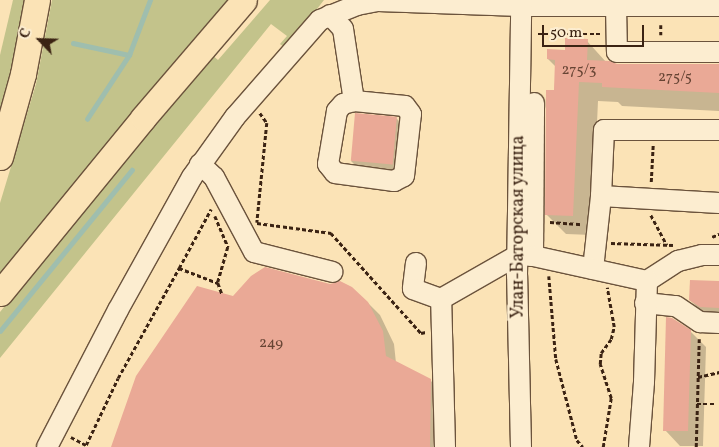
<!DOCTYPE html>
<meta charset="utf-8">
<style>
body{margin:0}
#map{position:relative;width:719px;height:447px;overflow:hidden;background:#fbe3b6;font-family:Vollkorn,serif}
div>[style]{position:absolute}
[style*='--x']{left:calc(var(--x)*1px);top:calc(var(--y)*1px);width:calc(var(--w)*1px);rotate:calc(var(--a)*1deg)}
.green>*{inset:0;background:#c3c38b}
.shadow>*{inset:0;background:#0003}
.stream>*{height:4.5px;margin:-2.25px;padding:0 2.25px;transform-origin:2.25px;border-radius:2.25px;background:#9fbeae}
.building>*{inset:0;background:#eaa996;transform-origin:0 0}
.path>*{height:2.5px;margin-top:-1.25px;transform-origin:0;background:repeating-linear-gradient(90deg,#3b2313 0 4px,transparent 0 6.5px)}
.roads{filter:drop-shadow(1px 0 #6b533c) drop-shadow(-1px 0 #6b533c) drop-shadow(0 1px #6b533c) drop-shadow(0 -1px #6b533c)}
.minor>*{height:20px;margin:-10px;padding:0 10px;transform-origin:10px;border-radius:10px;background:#fcedd0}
.major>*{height:25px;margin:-12.5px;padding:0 12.5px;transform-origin:12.5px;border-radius:12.5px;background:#fbe3b6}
span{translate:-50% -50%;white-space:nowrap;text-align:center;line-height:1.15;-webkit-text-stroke:5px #fcedd0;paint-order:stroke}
.number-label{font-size:15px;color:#674434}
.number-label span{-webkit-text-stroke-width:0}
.street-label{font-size:18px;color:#3b2313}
.north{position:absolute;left:15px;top:15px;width:50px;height:50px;-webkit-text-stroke:4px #fcedd0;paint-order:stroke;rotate:294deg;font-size:14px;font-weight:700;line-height:20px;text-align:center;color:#3b2313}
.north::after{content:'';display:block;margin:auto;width:18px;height:22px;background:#3b2313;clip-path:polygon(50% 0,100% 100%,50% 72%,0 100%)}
.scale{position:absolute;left:542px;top:25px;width:102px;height:22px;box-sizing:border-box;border:2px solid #3b2313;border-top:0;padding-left:6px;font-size:15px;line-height:18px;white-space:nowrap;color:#3b2313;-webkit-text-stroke:4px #fcedd0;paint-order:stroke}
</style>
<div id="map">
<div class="green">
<i style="clip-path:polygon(13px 0,24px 0,11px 69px,0 109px,0 55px)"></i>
<i style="clip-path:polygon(52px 0,235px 0,0 284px,0 203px,36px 84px)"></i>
<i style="clip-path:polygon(270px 0,324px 0,291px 42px,284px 47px,280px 44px,287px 36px,271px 24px,0 358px,0 312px,211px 54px,218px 60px)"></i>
</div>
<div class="shadow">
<i style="clip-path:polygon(587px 41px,606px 62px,617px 65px,719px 65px,719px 111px,622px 106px,618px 102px,598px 101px,592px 235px,566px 234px,546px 214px,556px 67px,548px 59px)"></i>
<i style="clip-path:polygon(396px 118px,405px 127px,401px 174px,360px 170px,351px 161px)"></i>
<i style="clip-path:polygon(719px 282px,719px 323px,706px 316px,690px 300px)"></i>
<i style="clip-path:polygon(233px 297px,368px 303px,380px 315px,394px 344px,396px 363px,430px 380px,442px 392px,441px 447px,112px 447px)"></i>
<i style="clip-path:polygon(690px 331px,706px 347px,703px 446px,680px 446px,665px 430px)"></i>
</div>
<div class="stream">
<i style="--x:73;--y:43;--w:57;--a:12.1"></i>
<i style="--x:87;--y:119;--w:77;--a:-56.7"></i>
<i style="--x:129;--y:55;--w:59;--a:-69.1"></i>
<i style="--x:0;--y:331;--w:208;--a:-50.7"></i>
</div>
<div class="building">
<i style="clip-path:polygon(565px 38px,588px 39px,587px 60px,610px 61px,617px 64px,719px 64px,719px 93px,602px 87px,602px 83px,579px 82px,573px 216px,545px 215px,546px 90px,554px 90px,555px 60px,547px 59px,547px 49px,565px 50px)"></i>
<i style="left:355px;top:113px;width:42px;height:48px;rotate:5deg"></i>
<i style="clip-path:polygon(265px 267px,330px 284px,340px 281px,352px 287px,368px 302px,383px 331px,386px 356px,431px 379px,430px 447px,111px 447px,136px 376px,197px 286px,233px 296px,251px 276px)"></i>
<i style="clip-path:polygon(690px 280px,719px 281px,719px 308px,700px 307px,689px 300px)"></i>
<i style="clip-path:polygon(666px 317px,672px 318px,691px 330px,688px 431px,663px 431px)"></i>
</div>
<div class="path">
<i style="--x:661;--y:25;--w:10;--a:90"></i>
<i style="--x:538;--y:34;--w:62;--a:0"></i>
<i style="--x:260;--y:113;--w:12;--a:55"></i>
<i style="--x:267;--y:123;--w:100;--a:95.7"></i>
<i style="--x:257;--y:223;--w:75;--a:7.7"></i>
<i style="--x:331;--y:233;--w:135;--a:48"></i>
<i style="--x:421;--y:333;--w:5;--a:-11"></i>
<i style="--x:651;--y:182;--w:37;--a:-87"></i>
<i style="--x:651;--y:215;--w:34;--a:62"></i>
<i style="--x:215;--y:216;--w:34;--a:67"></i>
<i style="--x:228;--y:247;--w:37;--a:106"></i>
<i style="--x:550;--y:222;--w:32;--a:4"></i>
<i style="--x:712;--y:237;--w:8;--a:-23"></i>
<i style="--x:611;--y:243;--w:62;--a:1.8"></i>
<i style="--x:179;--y:268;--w:67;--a:-61.5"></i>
<i style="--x:549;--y:276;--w:83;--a:85.2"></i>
<i style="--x:556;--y:359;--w:84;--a:75.5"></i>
<i style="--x:577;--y:440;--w:9;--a:49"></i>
<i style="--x:698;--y:377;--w:22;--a:-13"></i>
<i style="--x:697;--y:404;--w:18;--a:0"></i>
<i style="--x:71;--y:437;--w:17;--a:28"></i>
<i style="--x:86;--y:445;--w:74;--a:-64.5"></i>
<i style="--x:118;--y:378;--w:126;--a:-61"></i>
<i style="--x:179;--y:268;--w:42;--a:21"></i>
<i style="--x:218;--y:283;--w:12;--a:70"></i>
<i style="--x:603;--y:447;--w:50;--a:-80.7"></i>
<i style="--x:611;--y:398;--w:36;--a:-108"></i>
<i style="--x:600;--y:364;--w:11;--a:-85"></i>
<i style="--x:601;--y:353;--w:17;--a:-54"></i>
<i style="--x:611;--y:339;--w:12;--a:-76"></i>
<i style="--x:614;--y:327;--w:40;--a:-100"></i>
<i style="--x:696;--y:447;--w:108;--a:-88.4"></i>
</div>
<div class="roads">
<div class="minor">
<i style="--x:616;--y:6;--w:46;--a:88.8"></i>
<i style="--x:617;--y:52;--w:102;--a:0"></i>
<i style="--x:330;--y:15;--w:19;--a:47"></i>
<i style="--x:343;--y:29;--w:73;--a:81.3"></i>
<i style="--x:354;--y:101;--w:11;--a:165"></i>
<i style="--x:343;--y:104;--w:9;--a:131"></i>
<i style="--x:337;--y:111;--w:54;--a:99.6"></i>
<i style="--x:328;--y:164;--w:11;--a:52"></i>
<i style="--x:335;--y:173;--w:60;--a:7.7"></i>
<i style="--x:394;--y:181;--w:11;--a:-27"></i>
<i style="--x:404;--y:176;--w:62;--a:-83.6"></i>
<i style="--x:411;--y:114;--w:10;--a:-127"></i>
<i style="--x:405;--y:106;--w:51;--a:-174.4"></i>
<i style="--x:200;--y:164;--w:19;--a:43"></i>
<i style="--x:214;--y:177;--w:85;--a:61.9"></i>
<i style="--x:254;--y:252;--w:81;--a:14.2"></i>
<i style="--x:601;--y:196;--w:118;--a:3.4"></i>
<i style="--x:533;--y:256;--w:153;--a:-89.6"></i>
<i style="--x:416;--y:263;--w:26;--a:97"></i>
<i style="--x:413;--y:289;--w:30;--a:20"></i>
<i style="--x:593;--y:269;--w:73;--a:-83.7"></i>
<i style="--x:601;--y:196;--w:66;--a:-87.4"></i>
<i style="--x:604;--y:130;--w:115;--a:0"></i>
<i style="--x:647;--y:281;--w:37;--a:-33"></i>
<i style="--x:678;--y:261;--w:25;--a:-14"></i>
<i style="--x:702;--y:255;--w:17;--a:0"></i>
<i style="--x:645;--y:303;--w:31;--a:6"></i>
<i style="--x:676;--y:306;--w:29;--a:34"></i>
<i style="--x:700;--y:322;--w:19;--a:3"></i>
<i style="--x:47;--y:447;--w:154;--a:-62.6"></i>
<i style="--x:118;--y:310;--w:152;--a:-60.9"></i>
<i style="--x:192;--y:177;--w:74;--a:-54.4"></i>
<i style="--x:235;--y:117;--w:129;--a:-48.8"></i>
<i style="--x:320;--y:20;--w:40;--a:-22"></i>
<i style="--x:357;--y:5;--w:21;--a:-11"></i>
<i style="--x:378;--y:1;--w:143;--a:2"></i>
<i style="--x:521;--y:6;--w:198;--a:0"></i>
<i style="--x:445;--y:447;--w:148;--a:-91.5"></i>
<i style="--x:441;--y:299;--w:89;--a:-29.7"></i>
<i style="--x:518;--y:255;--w:15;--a:4"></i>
<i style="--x:533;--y:256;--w:117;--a:12.4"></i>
<i style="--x:521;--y:447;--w:172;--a:-91.3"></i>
<i style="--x:517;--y:275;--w:269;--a:-89.1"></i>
<i style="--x:639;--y:447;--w:65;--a:-85.6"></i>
<i style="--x:644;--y:382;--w:101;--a:-88.3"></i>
</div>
<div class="major">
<i style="--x:0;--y:157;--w:86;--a:-74.5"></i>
<i style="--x:23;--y:74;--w:75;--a:-79.3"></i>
<i style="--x:0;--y:293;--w:226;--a:-50.7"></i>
<i style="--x:143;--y:118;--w:155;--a:-49.4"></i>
</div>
</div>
<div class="number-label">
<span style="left:579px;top:71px">275/3</span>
<span style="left:675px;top:78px">275/5</span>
<span style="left:271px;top:344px">249</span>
</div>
<div class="street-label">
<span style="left:519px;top:227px;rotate:-90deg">Улан-Баторская улица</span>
</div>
<div class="north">С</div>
<div class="scale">50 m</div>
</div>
